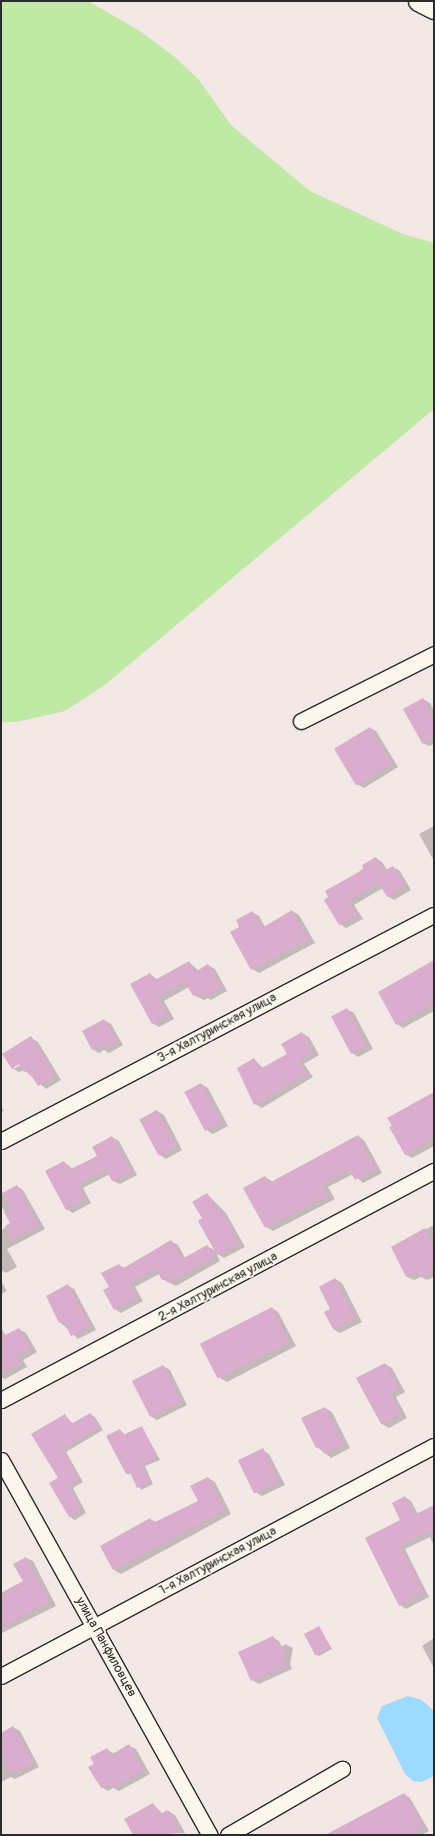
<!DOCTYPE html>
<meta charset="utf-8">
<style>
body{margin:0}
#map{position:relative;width:435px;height:1836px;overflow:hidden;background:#f4e8e6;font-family:Pangolin,sans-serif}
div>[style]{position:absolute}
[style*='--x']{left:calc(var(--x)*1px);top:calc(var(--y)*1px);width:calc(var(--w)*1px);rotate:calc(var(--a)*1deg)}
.green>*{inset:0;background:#c0e9a5}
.water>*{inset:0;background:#9ed9fe}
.shadow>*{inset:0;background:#0003}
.building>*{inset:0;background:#daacce;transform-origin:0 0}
.roads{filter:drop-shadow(1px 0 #2b2b2b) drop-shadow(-1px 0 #2b2b2b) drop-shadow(0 1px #2b2b2b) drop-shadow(0 -1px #2b2b2b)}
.minor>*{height:15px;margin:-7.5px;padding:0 7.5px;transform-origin:7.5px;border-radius:7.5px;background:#fbf7ec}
.tertiary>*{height:19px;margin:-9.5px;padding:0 9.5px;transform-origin:9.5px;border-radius:9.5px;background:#fbf7ec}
span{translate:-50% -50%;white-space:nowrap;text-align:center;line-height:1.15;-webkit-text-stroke:3.5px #fbf7ec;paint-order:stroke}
.street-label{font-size:13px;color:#2b2b2b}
.frame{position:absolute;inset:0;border:2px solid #2b2b2b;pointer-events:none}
</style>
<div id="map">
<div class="green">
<i style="clip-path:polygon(1px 1px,88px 1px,140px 31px,176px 58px,199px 80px,231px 125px,310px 191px,403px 234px,434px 243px,434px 409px,106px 684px,65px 711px,16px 722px,1px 722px)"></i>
</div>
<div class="water">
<i style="clip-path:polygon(408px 1696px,422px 1700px,434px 1711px,434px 1776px,421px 1782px,413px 1781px,405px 1774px,377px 1718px,382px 1706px)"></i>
</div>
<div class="shadow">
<i style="clip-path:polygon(423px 699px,430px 703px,434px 711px,434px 744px,429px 746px,422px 743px)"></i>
<i style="clip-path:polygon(370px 728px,376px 731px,398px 767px,364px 788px,357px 784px)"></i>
<i style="clip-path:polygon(434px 826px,434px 861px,419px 834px)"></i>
<i style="clip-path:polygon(376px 858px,382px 862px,387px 870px,393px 867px,400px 871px,411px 890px,394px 900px,387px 896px,383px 888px,354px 905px,363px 919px,346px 928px,340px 924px,325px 900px)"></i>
<i style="clip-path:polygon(292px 911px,299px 915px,315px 943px,259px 973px,252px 969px,240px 928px,252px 912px,259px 916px,265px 927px)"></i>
<i style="clip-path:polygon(189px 962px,199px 971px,208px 965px,215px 969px,227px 991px,211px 1000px,208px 998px,204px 1000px,193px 995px,189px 987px,164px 1001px,174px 1019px,159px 1027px,152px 1023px,150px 974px,158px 980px)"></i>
<i style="clip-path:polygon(434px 962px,434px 1011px,403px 1028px,397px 1024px)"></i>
<i style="clip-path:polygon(347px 1009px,354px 1013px,373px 1049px,358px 1057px,352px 1053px)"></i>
<i style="clip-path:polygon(104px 1020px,111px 1024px,123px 1045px,109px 1053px,104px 1050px,99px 1053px,92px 1049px)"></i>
<i style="clip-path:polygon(302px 1033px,309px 1037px,319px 1055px,304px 1064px,313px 1077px,262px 1108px,255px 1104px,254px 1059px,264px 1069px,288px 1055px)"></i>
<i style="clip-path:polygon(evenodd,31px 1038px,38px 1042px,61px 1080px,46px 1089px,24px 1070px,19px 1072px,12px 1068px,31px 1038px,23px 1061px,24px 1063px,14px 1069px,14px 1066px,23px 1061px)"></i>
<i style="clip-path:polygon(201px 1084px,208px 1088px,228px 1126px,213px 1134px,206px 1130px)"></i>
<i style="clip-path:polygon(434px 1093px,434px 1146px,412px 1158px,405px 1154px)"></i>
<i style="clip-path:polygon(1px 1106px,4px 1111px,1px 1112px)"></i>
<i style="clip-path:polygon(157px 1111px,164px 1115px,182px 1150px,166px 1159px,160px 1155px)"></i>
<i style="clip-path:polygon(358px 1136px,364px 1140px,382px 1173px,363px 1183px,353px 1174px,328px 1187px,335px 1199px,273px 1231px,266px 1227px,265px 1177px,273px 1182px)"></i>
<i style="clip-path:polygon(112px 1137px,119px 1141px,137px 1175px,120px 1184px,113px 1181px,110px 1174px,83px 1188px,91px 1203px,73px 1213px,66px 1209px,64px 1162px,73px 1169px,98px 1156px)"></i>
<i style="clip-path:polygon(17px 1186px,23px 1190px,45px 1229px,7px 1249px,17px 1267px,6px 1273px,1px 1270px,1px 1231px,11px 1223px,1px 1205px,1px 1195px)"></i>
<i style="clip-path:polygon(207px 1194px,226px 1213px,245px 1247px,224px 1258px,216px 1253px,220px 1261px,176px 1286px,162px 1279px,159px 1274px,135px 1287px,143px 1301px,121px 1313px,115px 1309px,110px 1288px,119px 1265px,125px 1268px,171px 1241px,178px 1245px,185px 1258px,207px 1246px,216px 1251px,203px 1219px)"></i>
<i style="clip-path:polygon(434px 1225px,434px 1277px,427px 1280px,421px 1277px,414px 1280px,407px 1277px,392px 1247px)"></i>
<i style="clip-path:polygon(335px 1279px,342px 1283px,362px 1322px,340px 1333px,333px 1329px,331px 1310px)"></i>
<i style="clip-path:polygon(1px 1281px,7px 1291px,1px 1294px)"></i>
<i style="clip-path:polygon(67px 1285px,74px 1289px,96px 1330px,78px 1339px,60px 1322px)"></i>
<i style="clip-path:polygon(272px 1308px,278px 1312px,296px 1346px,227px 1382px,220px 1378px)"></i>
<i style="clip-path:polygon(19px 1329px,26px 1333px,37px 1352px,23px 1360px,27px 1367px,5px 1379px,1px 1377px,1px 1339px)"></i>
<i style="clip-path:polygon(385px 1364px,392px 1368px,405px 1392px,396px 1397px,407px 1418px,389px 1428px,382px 1424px,357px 1378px)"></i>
<i style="clip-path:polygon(163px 1366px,170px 1370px,187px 1405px,157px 1420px,150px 1416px)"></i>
<i style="clip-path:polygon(325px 1408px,332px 1412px,350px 1448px,331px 1458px,317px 1447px)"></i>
<i style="clip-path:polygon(90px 1414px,95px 1417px,103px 1430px,66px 1452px,83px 1482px,73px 1488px,86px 1513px,75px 1520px,70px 1517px,59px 1478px,65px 1415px,73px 1424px)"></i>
<i style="clip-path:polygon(142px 1427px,160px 1460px,145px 1466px,153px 1484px,141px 1490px,132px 1474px,127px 1474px,120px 1430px,125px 1435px)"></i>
<i style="clip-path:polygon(262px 1450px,269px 1454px,285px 1485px,262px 1496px,255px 1492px)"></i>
<i style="clip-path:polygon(208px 1478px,215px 1482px,231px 1514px,121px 1574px,114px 1570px,101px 1546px,150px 1519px,156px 1522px,199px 1501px)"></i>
<i style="clip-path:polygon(405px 1497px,411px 1501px,418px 1514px,434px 1506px,434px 1546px,430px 1537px,405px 1549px,429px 1597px,406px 1609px,400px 1605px,366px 1538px,402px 1520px)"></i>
<i style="clip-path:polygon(26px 1558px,33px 1561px,56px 1606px,2px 1633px,1px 1594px,24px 1582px,15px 1564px)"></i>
<i style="clip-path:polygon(319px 1627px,332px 1649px,319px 1656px,316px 1654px)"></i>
<i style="clip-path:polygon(273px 1637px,279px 1641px,282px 1647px,287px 1645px,293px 1648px,290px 1664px,292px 1669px,259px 1684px,252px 1680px)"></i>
<i style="clip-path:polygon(434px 1638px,434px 1668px,422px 1646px)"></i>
<i style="clip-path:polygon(13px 1727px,20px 1731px,39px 1767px,15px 1779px,11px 1777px,1px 1782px,1px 1734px)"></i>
<i style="clip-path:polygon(129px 1746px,136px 1749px,150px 1774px,119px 1791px,113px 1788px,108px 1791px,101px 1787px,96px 1764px,107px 1749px,114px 1754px)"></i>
<i style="clip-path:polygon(404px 1794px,410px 1798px,429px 1831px,421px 1835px,348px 1835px)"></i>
<i style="clip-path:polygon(153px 1804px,163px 1814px,168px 1811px,175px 1815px,185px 1833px,134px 1835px)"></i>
</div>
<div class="building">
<i style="clip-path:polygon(423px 698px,434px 718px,434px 737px,422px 743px,403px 709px)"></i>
<i style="left:370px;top:727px;width:43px;height:42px;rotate:59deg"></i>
<i style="clip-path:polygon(376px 857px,384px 871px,393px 866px,405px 886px,387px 897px,379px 883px,348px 901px,357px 915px,339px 925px,324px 900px,328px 897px,325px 891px,364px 869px,362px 865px)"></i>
<i style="clip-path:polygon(292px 910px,309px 939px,251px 970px,230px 932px,239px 927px,236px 920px,252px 911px,262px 928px)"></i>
<i style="clip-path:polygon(434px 960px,434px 1004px,396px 1025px,378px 992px)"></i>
<i style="clip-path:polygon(189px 961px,195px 972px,208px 964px,221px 987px,204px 997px,202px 994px,197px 997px,195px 994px,193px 996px,185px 982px,158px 997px,168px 1015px,152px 1024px,130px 984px,150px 973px,155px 980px)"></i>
<i style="left:347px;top:1008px;width:42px;height:18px;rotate:62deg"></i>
<i style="clip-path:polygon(104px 1019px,117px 1041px,102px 1050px,99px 1046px,92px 1050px,82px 1031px)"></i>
<i style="clip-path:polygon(302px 1032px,313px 1051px,298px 1060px,307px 1074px,254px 1105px,237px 1068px,254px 1058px,260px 1069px,287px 1054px,281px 1044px)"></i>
<i style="clip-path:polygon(31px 1036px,55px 1076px,38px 1086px,28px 1070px,24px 1072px,19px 1064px,12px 1069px,2px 1054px)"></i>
<i style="left:201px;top:1083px;width:44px;height:19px;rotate:62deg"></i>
<i style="clip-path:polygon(434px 1092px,434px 1138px,405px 1155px,389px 1127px,392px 1126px,387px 1118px)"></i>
<i style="left:157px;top:1110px;width:41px;height:20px;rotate:62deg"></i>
<i style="clip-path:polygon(358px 1135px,376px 1169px,355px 1180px,349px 1169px,322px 1184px,329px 1195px,265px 1228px,243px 1188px,265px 1176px,269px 1183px)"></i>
<i style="clip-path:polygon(112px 1136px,131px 1172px,112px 1181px,106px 1169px,77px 1184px,85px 1199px,66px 1210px,45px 1171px,64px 1161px,69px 1170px,97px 1156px,92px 1147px)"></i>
<i style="clip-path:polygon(17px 1185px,39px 1225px,12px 1240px,5px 1226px,10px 1223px,4px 1212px,11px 1209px,2px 1193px)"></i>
<i style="clip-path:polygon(207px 1193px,217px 1210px,220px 1209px,239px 1243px,217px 1255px,198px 1221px,202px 1218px,192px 1202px)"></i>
<i style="clip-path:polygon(425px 1228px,434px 1245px,434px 1270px,420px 1277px,417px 1272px,406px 1277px,391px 1247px)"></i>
<i style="clip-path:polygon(171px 1240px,182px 1259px,207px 1245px,215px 1257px,168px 1283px,165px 1278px,162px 1280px,156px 1269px,130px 1283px,137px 1297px,114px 1310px,103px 1290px,109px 1287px,101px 1273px,119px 1264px,122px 1269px)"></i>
<i style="clip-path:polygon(335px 1278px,355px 1318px,333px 1329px,324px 1312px,330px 1309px,319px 1287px)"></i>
<i style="clip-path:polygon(68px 1284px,90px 1326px,71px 1336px,63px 1321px,59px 1323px,46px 1296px)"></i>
<i style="left:272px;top:1307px;width:39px;height:81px;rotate:63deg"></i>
<i style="clip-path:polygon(1px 1327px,5px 1335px,19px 1328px,31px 1348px,16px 1356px,20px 1363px,1px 1374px)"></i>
<i style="clip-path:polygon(385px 1363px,399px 1388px,390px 1393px,401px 1414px,381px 1424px,356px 1378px)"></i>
<i style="left:163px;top:1365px;width:40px;height:35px;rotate:63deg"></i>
<i style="clip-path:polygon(325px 1407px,344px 1444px,324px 1454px,320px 1446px,316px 1448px,301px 1418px)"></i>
<i style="clip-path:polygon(90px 1413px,99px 1427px,62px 1449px,79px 1479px,68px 1485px,82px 1510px,69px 1517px,49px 1483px,58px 1478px,31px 1434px,65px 1414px,71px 1424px)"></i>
<i style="clip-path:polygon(142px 1426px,157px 1458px,142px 1465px,151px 1482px,137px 1488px,130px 1472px,126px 1474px,106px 1436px,120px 1429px,123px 1435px)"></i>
<i style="left:263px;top:1448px;width:37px;height:28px;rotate:64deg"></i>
<i style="clip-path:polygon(208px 1477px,225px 1510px,113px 1570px,100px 1546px,150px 1518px,153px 1523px,198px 1501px,190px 1486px)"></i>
<i style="clip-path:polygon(405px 1496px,414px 1515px,434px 1505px,434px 1529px,400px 1546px,424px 1593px,399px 1606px,365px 1538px,400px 1520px,392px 1503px)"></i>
<i style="clip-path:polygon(26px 1557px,50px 1602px,1px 1627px,1px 1593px,23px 1581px,13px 1564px)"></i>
<i style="left:319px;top:1626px;width:24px;height:17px;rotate:62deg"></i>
<i style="clip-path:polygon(273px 1636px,278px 1648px,287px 1644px,283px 1659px,286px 1666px,251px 1681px,238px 1652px)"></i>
<i style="clip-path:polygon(13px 1726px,33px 1763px,11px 1774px,1px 1756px,1px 1733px)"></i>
<i style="clip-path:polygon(129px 1744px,144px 1770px,112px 1788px,109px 1783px,101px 1788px,88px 1767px,94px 1764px,90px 1757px,107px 1748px,111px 1755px)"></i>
<i style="clip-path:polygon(404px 1793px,423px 1827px,408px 1835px,325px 1835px)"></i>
<i style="clip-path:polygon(153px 1803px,160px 1814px,168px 1810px,179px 1829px,168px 1835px,133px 1835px,124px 1819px)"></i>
</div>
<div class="roads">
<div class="minor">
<i style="--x:301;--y:721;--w:149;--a:-26.7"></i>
<i style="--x:1;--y:1141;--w:488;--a:-27.6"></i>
<i style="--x:1;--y:1400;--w:490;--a:-27.9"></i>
<i style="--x:1;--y:1460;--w:429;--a:60.9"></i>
<i style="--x:1;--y:1676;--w:490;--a:-28"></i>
<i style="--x:228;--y:1835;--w:132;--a:-30.1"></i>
</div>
<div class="tertiary">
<i style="--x:418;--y:1;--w:18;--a:27"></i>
</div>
</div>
<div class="street-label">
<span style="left:217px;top:1028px;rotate:-28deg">3-я Халтуринская улица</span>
<span style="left:218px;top:1287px;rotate:-28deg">2-я Халтуринская улица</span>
<span style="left:218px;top:1561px;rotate:-28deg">1-я Халтуринская улица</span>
<span style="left:106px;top:1647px;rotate:61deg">улица Панфиловцев</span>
</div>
<div class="frame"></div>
</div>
